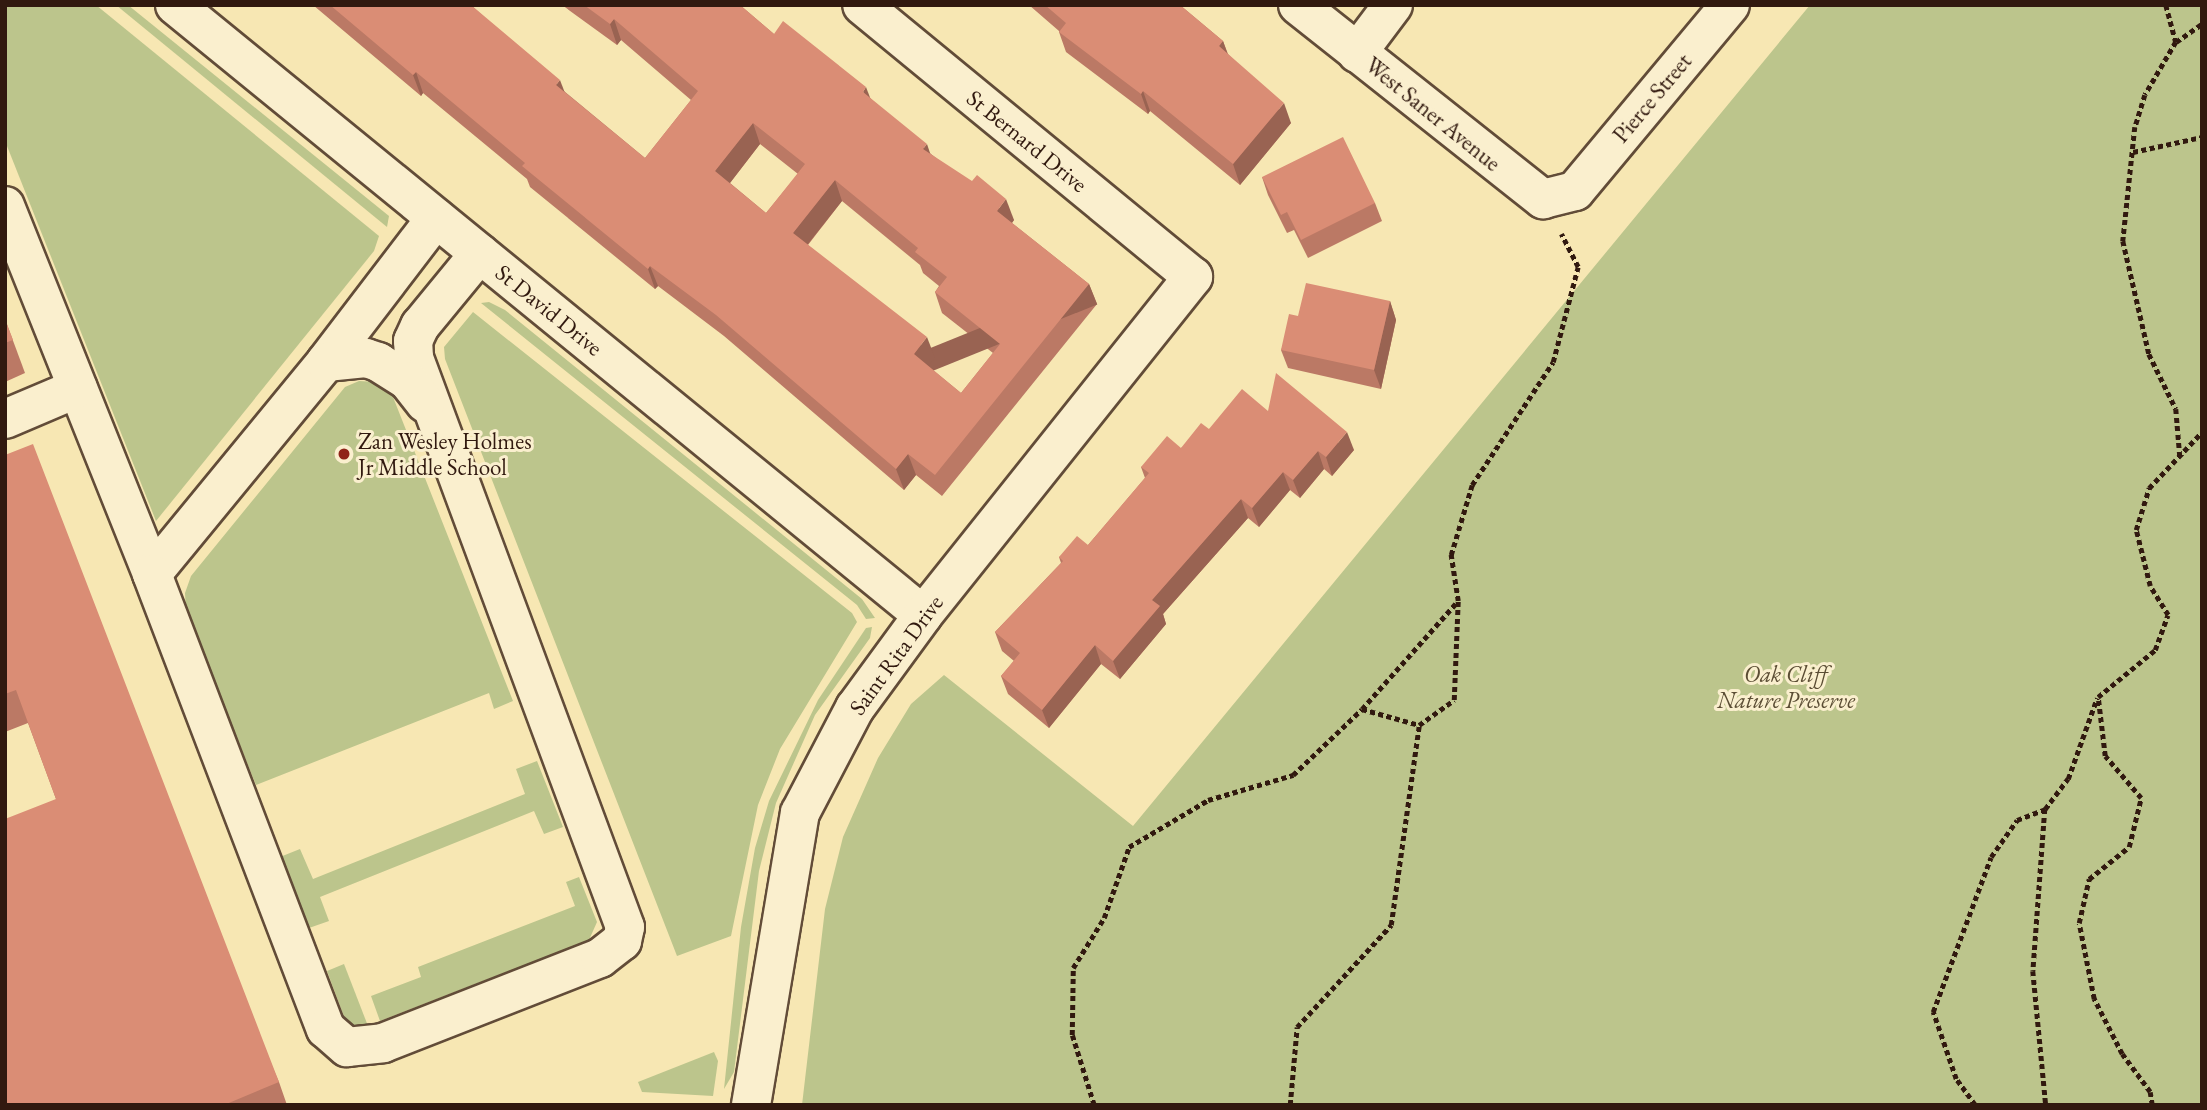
<!DOCTYPE html>
<style>
body{margin:0}
#map{position:relative;width:2207px;height:1110px;overflow:hidden;background:#f7e7b3;font-family:"EB Garamond",serif}
div>[style]{position:absolute}
[style*='--x']{left:calc(var(--x)*1px);top:calc(var(--y)*1px);width:calc(var(--w)*1px);rotate:calc(var(--a)*1deg)}
.green>*{inset:0;background:#bcc58c}
.path>*{height:4.5px;margin-top:-2.25px;transform-origin:0;background:repeating-linear-gradient(90deg,#31190f 0 5px,transparent 0 8.5px)}
.roads{filter:drop-shadow(2px 0 #624c38) drop-shadow(-2px 0 #624c38) drop-shadow(0 2px #624c38) drop-shadow(0 -2px #624c38)}
.minor>*{height:38px;margin:-19px;padding:0 19px;transform-origin:19px;border-radius:19px;background:#faefce}
.wall>*{inset:0;background:#bb7965}
.shaded-wall>*{inset:0;background:#996352;transform-origin:0 0}
.building>*{inset:0;background:#da8d75}
.dots>*{width:19px;height:19px;translate:-50% -50%;box-sizing:border-box;border:4px solid #faefce;border-radius:50%}
span{translate:-50% -50%;white-space:nowrap;text-align:center;line-height:1.15;-webkit-text-stroke:6px #faefce;paint-order:stroke}
.street-label{font-size:23px;color:#31190f}
.poi-label{font-size:23px;color:#31190f}
.left{translate:0 -50%;text-align:left}
.park-label{font-size:23px;color:#5b4d34;font-style:italic}
.frame{position:absolute;inset:0;border:7px solid #31190f;pointer-events:none}
</style>
<div id="map">
<div class="green">
<i style="clip-path:polygon(5px 5px,96px 5px,379px 236px,374px 251px,156px 521px,5px 141px)"></i>
<i style="clip-path:polygon(116px 5px,128px 5px,389px 216px,387px 227px)"></i>
<i style="clip-path:polygon(1810px 5px,2202px 5px,2202px 1105px,802px 1105px,825px 909px,843px 837px,878px 758px,911px 704px,944px 675px,1133px 826px)"></i>
<i style="clip-path:polygon(489px 302px,505px 310px,862px 599px,875px 618px,866px 619px,857px 605px,481px 303px)"></i>
<i style="clip-path:polygon(473px 312px,852px 613px,857px 622px,780px 749px,758px 805px,731px 936px,677px 956px,445px 359px,444px 347px)"></i>
<i style="clip-path:polygon(359px 381px,377px 382px,393px 397px,513px 701px,494px 709px,489px 693px,256px 785px,186px 612px,185px 593px,191px 576px,345px 387px)"></i>
<i style="clip-path:polygon(872px 627px,870px 638px,815px 715px,776px 803px,759px 871px,734px 1072px,724px 1089px,741px 927px,755px 848px,769px 801px,818px 700px,866px 628px)"></i>
<i style="clip-path:polygon(537px 761px,563px 827px,544px 834px,534px 811px,320px 897px,329px 921px,309px 928px,280px 857px,300px 849px,313px 879px,525px 794px,516px 769px)"></i>
<i style="clip-path:polygon(579px 877px,597px 922px,589px 940px,380px 1021px,371px 996px,421px 977px,418px 967px,575px 906px,566px 882px)"></i>
<i style="clip-path:polygon(344px 964px,368px 1026px,356px 1030px,346px 1022px,327px 971px)"></i>
<i style="clip-path:polygon(714px 1052px,718px 1061px,713px 1096px,642px 1092px,638px 1082px)"></i>
</div>
<div class="path">
<i style="--x:2166;--y:5;--w:38;--a:75"></i>
<i style="--x:2176;--y:42;--w:61;--a:120.3"></i>
<i style="--x:2145;--y:95;--w:34;--a:107"></i>
<i style="--x:2135;--y:127;--w:115;--a:96"></i>
<i style="--x:2123;--y:241;--w:116;--a:77"></i>
<i style="--x:2149;--y:354;--w:61;--a:63.9"></i>
<i style="--x:2176;--y:409;--w:48;--a:85.2"></i>
<i style="--x:2176;--y:42;--w:32;--a:-35"></i>
<i style="--x:2133;--y:152;--w:71;--a:-12.3"></i>
<i style="--x:1362;--y:709;--w:59;--a:15.7"></i>
<i style="--x:2045;--y:809;--w:162;--a:94.2"></i>
<i style="--x:2033;--y:971;--w:135;--a:84.5"></i>
<i style="--x:1094;--y:1105;--w:73;--a:-107.4"></i>
<i style="--x:1072;--y:1035;--w:67;--a:-89.1"></i>
<i style="--x:1073;--y:968;--w:59;--a:-58.2"></i>
<i style="--x:1104;--y:918;--w:75;--a:-70.6"></i>
<i style="--x:1129;--y:847;--w:92;--a:-30.7"></i>
<i style="--x:1208;--y:800;--w:89;--a:-16.4"></i>
<i style="--x:1293;--y:775;--w:95;--a:-43.7"></i>
<i style="--x:1362;--y:709;--w:143;--a:-48.4"></i>
<i style="--x:1290;--y:1105;--w:78;--a:-84.9"></i>
<i style="--x:1297;--y:1027;--w:139;--a:-47.3"></i>
<i style="--x:1391;--y:925;--w:202;--a:-82"></i>
<i style="--x:1419;--y:725;--w:43;--a:-35.5"></i>
<i style="--x:1454;--y:700;--w:99;--a:-87.7"></i>
<i style="--x:1458;--y:601;--w:47;--a:-98.7"></i>
<i style="--x:1451;--y:555;--w:73;--a:-73.3"></i>
<i style="--x:1472;--y:485;--w:147;--a:-56.6"></i>
<i style="--x:1553;--y:362;--w:98;--a:-75.3"></i>
<i style="--x:1578;--y:267;--w:37;--a:-117"></i>
<i style="--x:1975;--y:1105;--w:32;--a:-126"></i>
<i style="--x:1956;--y:1079;--w:71;--a:-108.9"></i>
<i style="--x:1933;--y:1012;--w:165;--a:-69.5"></i>
<i style="--x:1991;--y:857;--w:45;--a:-54.9"></i>
<i style="--x:2017;--y:820;--w:30;--a:-21"></i>
<i style="--x:2045;--y:809;--w:38;--a:-53"></i>
<i style="--x:2068;--y:779;--w:86;--a:-70.3"></i>
<i style="--x:2152;--y:1105;--w:13;--a:-99"></i>
<i style="--x:2150;--y:1092;--w:47;--a:-126.4"></i>
<i style="--x:2122;--y:1054;--w:62;--a:-117"></i>
<i style="--x:2094;--y:999;--w:77;--a:-101.2"></i>
<i style="--x:2079;--y:923;--w:45;--a:-77.2"></i>
<i style="--x:2089;--y:879;--w:51;--a:-38.7"></i>
<i style="--x:2129;--y:847;--w:50;--a:-76.2"></i>
<i style="--x:2141;--y:798;--w:55;--a:-130.6"></i>
<i style="--x:2105;--y:756;--w:59;--a:-96.8"></i>
<i style="--x:2098;--y:697;--w:74;--a:-39.5"></i>
<i style="--x:2155;--y:650;--w:37;--a:-70"></i>
<i style="--x:2168;--y:615;--w:34;--a:-122"></i>
<i style="--x:2150;--y:586;--w:58;--a:-104"></i>
<i style="--x:2136;--y:530;--w:44;--a:-72.8"></i>
<i style="--x:2149;--y:488;--w:77;--a:-46.6"></i>
</div>
<div class="roads">
<div class="minor">
<i style="--x:175;--y:5;--w:965;--a:39.2"></i>
<i style="--x:1298;--y:5;--w:313;--a:38.4"></i>
<i style="--x:1543;--y:199;--w:33;--a:-14"></i>
<i style="--x:1575;--y:191;--w:242;--a:-50.2"></i>
<i style="--x:1357;--y:53;--w:60;--a:-53.1"></i>
<i style="--x:5;--y:206;--w:396;--a:68.2"></i>
<i style="--x:436;--y:218;--w:181;--a:127.4"></i>
<i style="--x:326;--y:362;--w:274;--a:129.4"></i>
<i style="--x:152;--y:574;--w:487;--a:69.1"></i>
<i style="--x:326;--y:1029;--w:28;--a:41"></i>
<i style="--x:347;--y:1047;--w:36;--a:-6"></i>
<i style="--x:383;--y:1043;--w:233;--a:-21.4"></i>
<i style="--x:600;--y:958;--w:28;--a:-38"></i>
<i style="--x:622;--y:941;--w:14;--a:-78"></i>
<i style="--x:625;--y:927;--w:607;--a:-110.35"></i>
<i style="--x:414;--y:358;--w:17;--a:-93"></i>
<i style="--x:413;--y:341;--w:17;--a:-65"></i>
<i style="--x:420;--y:326;--w:94;--a:-50.6"></i>
<i style="--x:326;--y:362;--w:40;--a:-5.7"></i>
<i style="--x:366;--y:358;--w:13;--a:18"></i>
<i style="--x:378;--y:362;--w:36;--a:32"></i>
<i style="--x:408;--y:381;--w:28;--a:52"></i>
<i style="--x:5;--y:419;--w:79;--a:-23"></i>
<i style="--x:751;--y:1105;--w:296;--a:-80.5"></i>
<i style="--x:800;--y:813;--w:119;--a:-62.4"></i>
<i style="--x:855;--y:708;--w:115;--a:-53.8"></i>
<i style="--x:923;--y:615;--w:433;--a:-51.4"></i>
<i style="--x:1193;--y:277;--w:428;--a:-140.6"></i>
</div>
</div>
<div class="wall">
<i style="clip-path:polygon(evenodd,313px 5px,471px 5px,564px 91px,645px 158px,691px 100px,621px 40px,617px 45px,562px 5px,740px 5px,774px 34px,870px 98px,931px 154px,1014px 220px,1012px 223px,1089px 284px,1097px 304px,942px 496px,916px 475px,904px 490px,724px 336px,658px 286px,655px 289px,530px 187px,527px 179px,423px 93px,421px 96px,313px 5px,760px 144px,798px 174px,766px 213px,730px 183px,760px 144px,313px 5px,842px 201px,920px 265px,923px 273px,939px 286px,935px 292px,942px 313px,993px 353px,961px 393px,928px 366px,935px 358px,808px 245px,842px 201px)"></i>
<i style="clip-path:polygon(1029px 5px,1180px 5px,1223px 41px,1228px 54px,1291px 123px,1240px 185px,1150px 111px,1148px 114px,1066px 52px,1059px 32px,1059px 31px)"></i>
<i style="clip-path:polygon(1262px 177px,1375px 203px,1382px 221px,1308px 258px,1294px 230px,1287px 233px,1268px 195px)"></i>
<i style="clip-path:polygon(1390px 301px,1396px 320px,1381px 389px,1288px 368px,1281px 350px,1298px 316px)"></i>
<i style="clip-path:polygon(5px 319px,25px 373px,5px 382px)"></i>
<i style="clip-path:polygon(1268px 411px,1354px 450px,1332px 476px,1324px 469px,1300px 498px,1290px 490px,1259px 527px,1248px 518px,1163px 614px,1166px 624px,1120px 679px,1101px 664px,1049px 728px,1008px 694px,1001px 676px,1014px 661px,1002px 651px,995px 632px,1061px 563px,1059px 557px,1088px 545px,1145px 478px,1141px 467px,1181px 448px,1209px 429px)"></i>
<i style="clip-path:polygon(5px 455px,279px 1082px,287px 1105px,5px 1105px,56px 799px,28px 723px,5px 732px)"></i>
</div>
<div class="shaded-wall">
<i style="clip-path:polygon(614px 19px,621px 40px,617px 45px,610px 24px)"></i>
<i style="clip-path:polygon(1223px 41px,1230px 61px,1219px 46px)"></i>
<i style="clip-path:polygon(416px 72px,423px 93px,421px 96px,413px 75px)"></i>
<i style="clip-path:polygon(560px 80px,568px 101px,556px 85px)"></i>
<i style="clip-path:polygon(866px 87px,874px 108px,863px 92px)"></i>
<i style="clip-path:polygon(1143px 91px,1150px 111px,1148px 114px,1141px 94px)"></i>
<i style="clip-path:polygon(1284px 103px,1291px 123px,1240px 185px,1233px 164px)"></i>
<i style="clip-path:polygon(753px 123px,760px 144px,723px 192px,715px 171px)"></i>
<i style="clip-path:polygon(927px 144px,934px 165px,923px 149px)"></i>
<i style="clip-path:polygon(835px 180px,842px 201px,800px 254px,793px 233px)"></i>
<i style="clip-path:polygon(1006px 199px,1014px 220px,1005px 232px,997px 211px)"></i>
<i style="clip-path:polygon(650px 266px,658px 286px,655px 289px,648px 269px)"></i>
<i style="left:1089px;top:284px;width:22px;height:245px;rotate:68deg"></i>
<i style="clip-path:polygon(1390px 301px,1396px 320px,1381px 389px,1374px 370px)"></i>
<i style="clip-path:polygon(927px 337px,935px 358px,921px 375px,914px 354px)"></i>
<i style="clip-path:polygon(1347px 432px,1354px 450px,1332px 476px,1326px 457px)"></i>
<i style="clip-path:polygon(1318px 451px,1324px 469px,1300px 498px,1293px 480px)"></i>
<i style="clip-path:polygon(908px 454px,916px 475px,904px 490px,896px 469px)"></i>
<i style="clip-path:polygon(1283px 472px,1290px 490px,1259px 527px,1252px 508px)"></i>
<i style="clip-path:polygon(1241px 499px,1248px 518px,1163px 614px,1166px 624px,1120px 679px,1113px 661px,1152px 600px)"></i>
<i style="clip-path:polygon(1095px 645px,1101px 664px,1049px 728px,1042px 710px)"></i>
</div>
<div class="building">
<i style="clip-path:polygon(evenodd,330px 5px,471px 5px,560px 80px,556px 85px,645px 158px,698px 91px,614px 19px,610px 24px,584px 5px,740px 5px,774px 34px,783px 21px,866px 87px,863px 92px,927px 144px,923px 149px,972px 181px,977px 175px,1006px 199px,997px 211px,1089px 284px,935px 475px,908px 454px,896px 469px,716px 315px,650px 266px,648px 269px,522px 166px,525px 163px,416px 72px,413px 75px,330px 5px,753px 123px,805px 164px,766px 213px,715px 171px,753px 123px,330px 5px,835px 180px,918px 248px,915px 252px,947px 277px,935px 292px,1000px 344px,961px 393px,914px 354px,927px 337px,793px 233px,835px 180px)"></i>
<i style="clip-path:polygon(1045px 5px,1180px 5px,1223px 41px,1219px 46px,1284px 103px,1233px 164px,1143px 91px,1141px 94px,1059px 32px,1066px 23px)"></i>
<i style="clip-path:polygon(1343px 137px,1375px 203px,1301px 240px,1287px 212px,1281px 215px,1262px 177px)"></i>
<i style="clip-path:polygon(1306px 283px,1390px 301px,1374px 370px,1281px 350px,1289px 314px,1298px 316px)"></i>
<i style="clip-path:polygon(5px 319px,13px 340px,5px 343px)"></i>
<i style="clip-path:polygon(1276px 373px,1347px 432px,1326px 457px,1318px 451px,1293px 480px,1283px 472px,1252px 508px,1241px 499px,1152px 600px,1160px 606px,1113px 661px,1095px 645px,1042px 710px,1001px 676px,1020px 653px,995px 632px,1063px 561px,1059px 557px,1077px 536px,1088px 545px,1149px 473px,1141px 467px,1167px 436px,1181px 448px,1201px 423px,1209px 429px,1242px 389px,1268px 411px)"></i>
<i style="clip-path:polygon(33px 444px,279px 1082px,224px 1105px,5px 1105px,5px 819px,56px 799px,16px 690px,5px 694px,5px 455px)"></i>
</div>
<div class="dots">
<i style="left:344px;top:454px;background:#8f2418"></i>
</div>
<div class="street-label">
<span style="left:1652px;top:98px;rotate:-50deg">Pierce Street</span>
<span style="left:1433px;top:114px;rotate:39deg">West Saner Avenue</span>
<span style="left:1027px;top:141px;rotate:39deg">St Bernard Drive</span>
<span style="left:549px;top:310px;rotate:39deg">St David Drive</span>
<span style="left:896px;top:655px;rotate:-54deg">Saint Rita Drive</span>
</div>
<div class="poi-label">
<span class="left" style="left:358px;top:454px">Zan Wesley Holmes<br>Jr Middle School</span>
</div>
<div class="park-label">
<span style="left:1786px;top:687px">Oak Cliff<br>Nature Preserve</span>
</div>
<div class="frame"></div>
</div>
